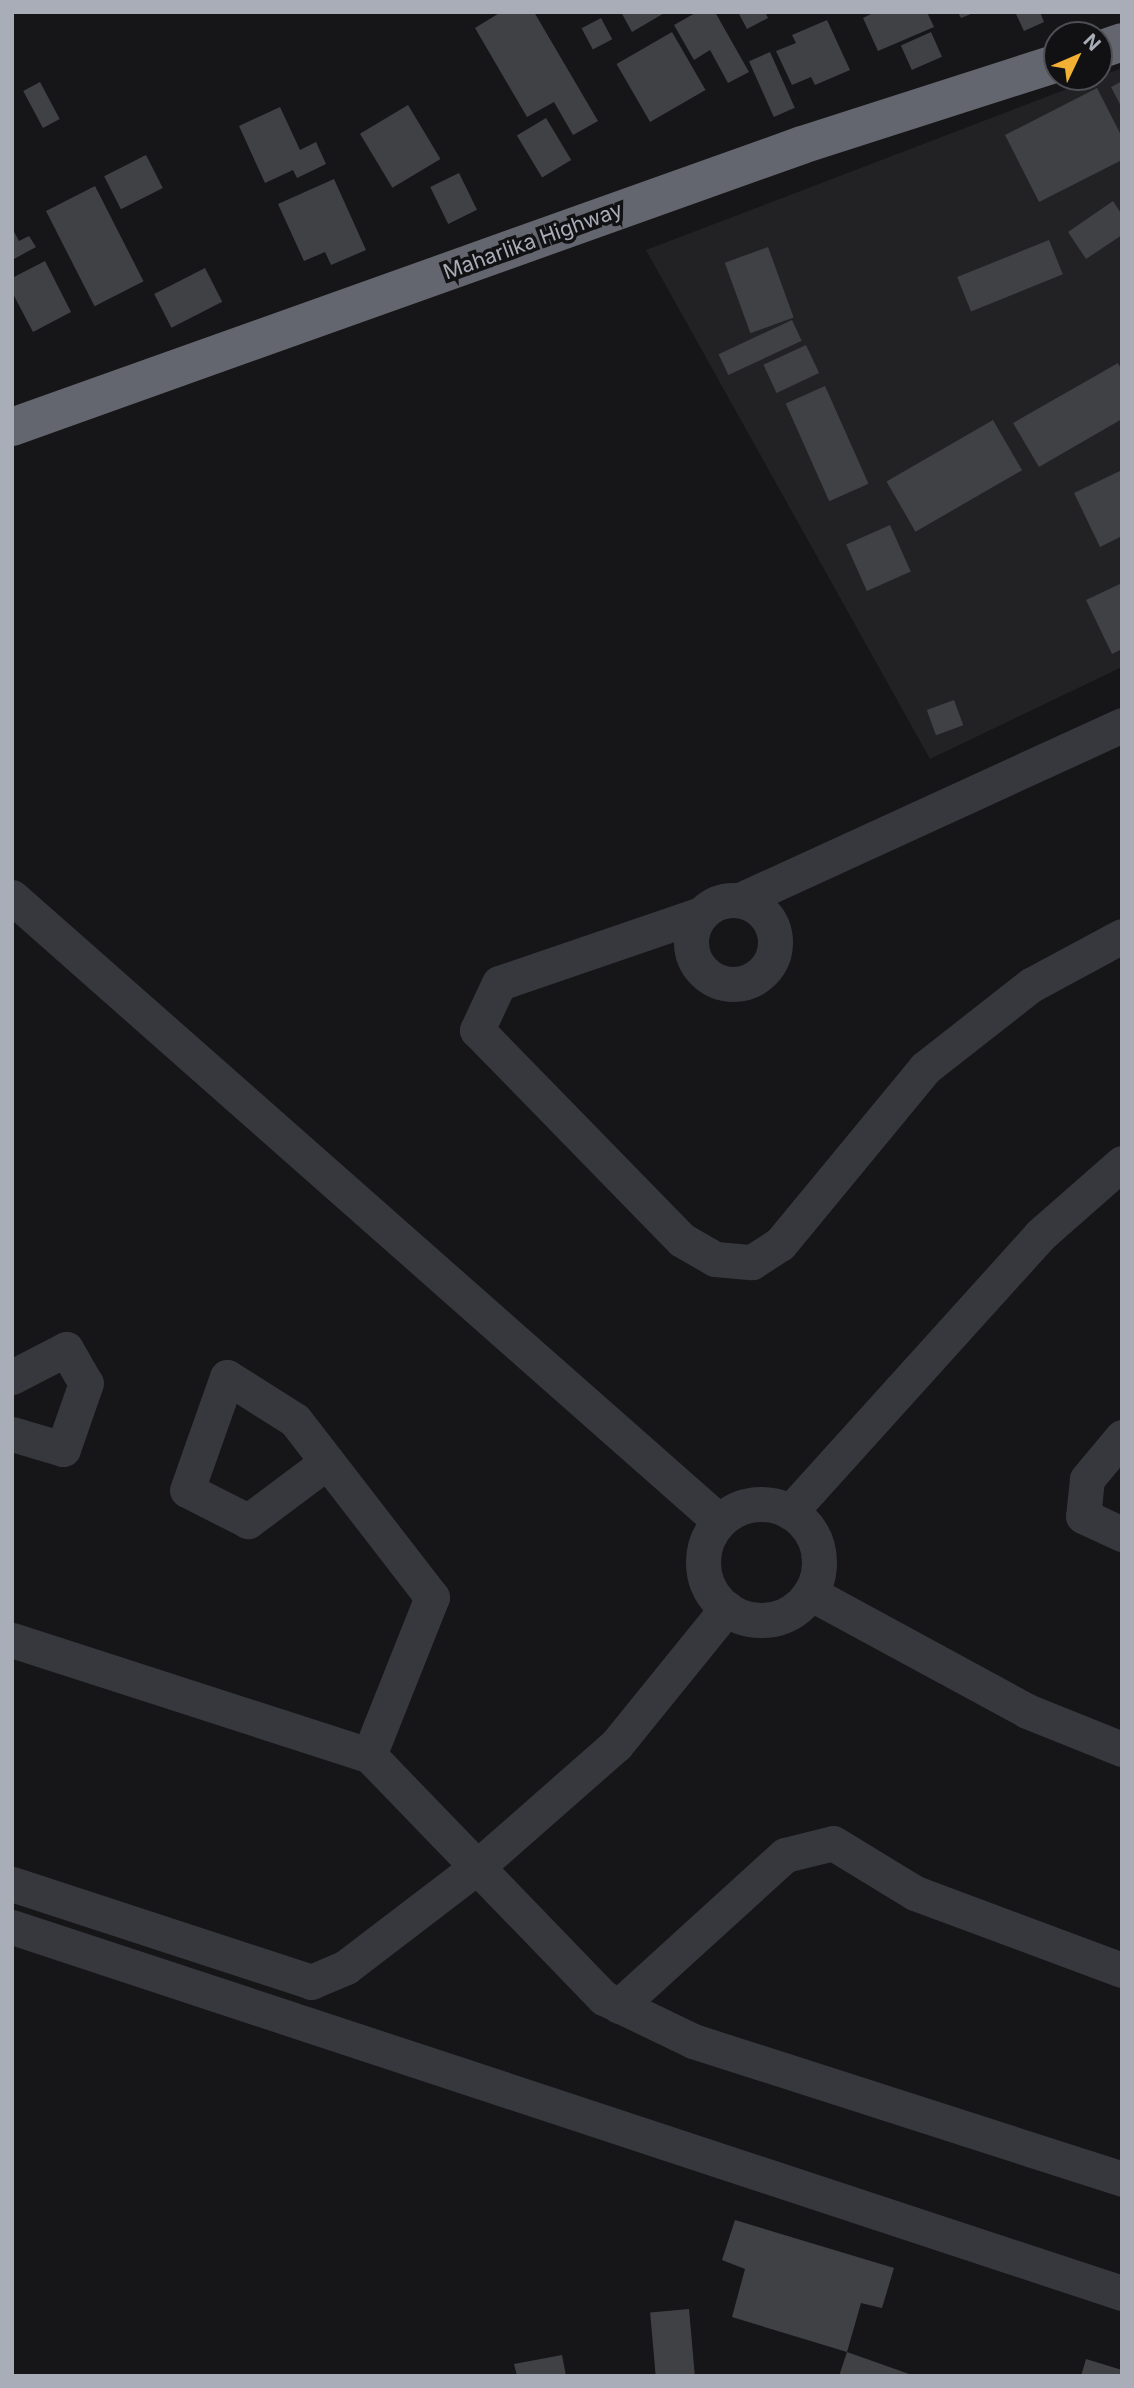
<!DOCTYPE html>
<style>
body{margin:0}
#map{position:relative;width:1134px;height:2388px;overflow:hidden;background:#161618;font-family:Inter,sans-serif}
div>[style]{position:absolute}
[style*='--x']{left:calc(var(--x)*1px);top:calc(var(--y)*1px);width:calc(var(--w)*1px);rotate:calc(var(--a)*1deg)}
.built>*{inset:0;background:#222225}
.building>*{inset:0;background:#404145;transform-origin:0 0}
.street>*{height:35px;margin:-17.5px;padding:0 17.5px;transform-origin:17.5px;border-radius:17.5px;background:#37383d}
.street>.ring{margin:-17.5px;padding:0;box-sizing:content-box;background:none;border:35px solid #37383d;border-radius:50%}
.highway>*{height:38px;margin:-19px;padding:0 19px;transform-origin:19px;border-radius:19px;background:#63666e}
span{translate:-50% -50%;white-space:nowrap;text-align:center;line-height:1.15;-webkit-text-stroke:7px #111113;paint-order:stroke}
.street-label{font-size:21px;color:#a8adb8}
.frame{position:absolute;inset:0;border:14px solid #a8adb8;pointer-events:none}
.north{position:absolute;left:1043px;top:21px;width:70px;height:70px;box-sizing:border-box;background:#111113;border:2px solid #4d4f55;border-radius:50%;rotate:46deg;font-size:19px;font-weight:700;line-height:28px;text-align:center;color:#a8adb8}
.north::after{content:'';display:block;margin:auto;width:24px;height:32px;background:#f2b134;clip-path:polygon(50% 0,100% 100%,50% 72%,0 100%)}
</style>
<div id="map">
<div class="built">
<i style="clip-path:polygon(1122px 68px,1122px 667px,930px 759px,646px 250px)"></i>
</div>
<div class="building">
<i style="clip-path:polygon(501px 12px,534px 12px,598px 121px,573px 135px,554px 102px,527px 117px,475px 28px)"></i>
<i style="clip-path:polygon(621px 12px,666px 12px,632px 32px)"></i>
<i style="clip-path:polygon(697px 12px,715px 12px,749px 72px,728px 83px,710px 50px,694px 60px,674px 25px)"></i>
<i style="clip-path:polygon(738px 12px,765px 12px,768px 18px,747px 29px)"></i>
<i style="clip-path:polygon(875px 12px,927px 12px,934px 27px,878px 51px,863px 18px)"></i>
<i style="clip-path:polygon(958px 12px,976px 12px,961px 18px)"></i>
<i style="clip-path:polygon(1015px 12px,1040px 12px,1044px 22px,1024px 31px)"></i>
<i style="left:601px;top:18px;width:24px;height:22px;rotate:62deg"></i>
<i style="clip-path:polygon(827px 20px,850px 70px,815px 85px,811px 77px,792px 85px,776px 51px,796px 43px,792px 35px)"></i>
<i style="left:672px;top:32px;width:67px;height:64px;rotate:60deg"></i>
<i style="left:931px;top:32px;width:27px;height:33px;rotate:66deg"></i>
<i style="left:770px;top:52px;width:61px;height:23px;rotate:66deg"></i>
<i style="clip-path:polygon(1122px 81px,1122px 108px,1111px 87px)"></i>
<i style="left:40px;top:82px;width:42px;height:19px;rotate:62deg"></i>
<i style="clip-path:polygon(1097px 88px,1122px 137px,1122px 160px,1039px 202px,1005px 135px)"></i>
<i style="left:408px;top:105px;width:63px;height:56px;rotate:59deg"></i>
<i style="clip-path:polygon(280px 107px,300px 150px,316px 142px,326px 164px,297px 178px,293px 170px,265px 183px,239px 126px)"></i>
<i style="left:546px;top:118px;width:49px;height:34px;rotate:59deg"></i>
<i style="left:146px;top:155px;width:37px;height:47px;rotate:63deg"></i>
<i style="left:459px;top:173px;width:41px;height:32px;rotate:64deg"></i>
<i style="clip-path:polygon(334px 179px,366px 250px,331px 265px,325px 252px,304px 261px,278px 204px)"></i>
<i style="left:95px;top:186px;width:107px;height:55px;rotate:63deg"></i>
<i style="clip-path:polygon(1113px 201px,1122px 215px,1122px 235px,1086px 259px,1068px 232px)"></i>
<i style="clip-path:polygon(12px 228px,19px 241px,29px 236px,36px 247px,12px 260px)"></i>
<i style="left:1049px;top:240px;width:37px;height:99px;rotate:68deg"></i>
<i style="left:768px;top:247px;width:75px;height:46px;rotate:70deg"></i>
<i style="clip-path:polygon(45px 261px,71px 312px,33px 332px,12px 292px,12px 278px)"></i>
<i style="left:205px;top:268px;width:38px;height:57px;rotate:63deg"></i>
<i style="left:792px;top:320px;width:23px;height:81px;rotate:65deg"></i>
<i style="left:806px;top:345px;width:31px;height:47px;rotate:65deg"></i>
<i style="clip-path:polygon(1118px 363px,1122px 371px,1122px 419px,1039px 467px,1013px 423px)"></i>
<i style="left:825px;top:386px;width:107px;height:43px;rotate:66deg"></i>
<i style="left:993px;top:420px;width:58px;height:123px;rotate:60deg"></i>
<i style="clip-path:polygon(1122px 470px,1122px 536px,1100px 547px,1074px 493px)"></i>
<i style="left:890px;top:525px;width:51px;height:48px;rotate:66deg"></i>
<i style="clip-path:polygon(1122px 583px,1122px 649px,1112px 654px,1086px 600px)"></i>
<i style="left:954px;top:700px;width:27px;height:29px;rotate:70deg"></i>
<i style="clip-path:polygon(735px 2220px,894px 2268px,882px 2308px,861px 2303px,847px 2352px,732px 2317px,745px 2269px,722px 2260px)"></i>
<i style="left:689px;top:2309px;width:67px;height:39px;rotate:85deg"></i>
<i style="clip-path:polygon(847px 2352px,912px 2375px,912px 2376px,839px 2376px)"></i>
<i style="clip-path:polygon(562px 2355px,566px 2376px,517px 2376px,514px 2364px)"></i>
<i style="clip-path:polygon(1086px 2359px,1122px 2370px,1122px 2376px,1081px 2376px)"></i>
</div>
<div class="street">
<i style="--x:12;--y:897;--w:943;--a:41.43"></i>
<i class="ring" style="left:691px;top:900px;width:49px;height:49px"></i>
<i style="--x:740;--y:900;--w:420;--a:-24.6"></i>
<i style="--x:701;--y:914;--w:213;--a:161.1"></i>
<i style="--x:499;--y:983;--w:52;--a:115.1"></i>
<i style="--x:477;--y:1030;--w:293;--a:45.7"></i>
<i style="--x:682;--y:1240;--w:38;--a:30"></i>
<i style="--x:715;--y:1259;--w:37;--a:5"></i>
<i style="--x:752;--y:1262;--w:33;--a:-33"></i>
<i style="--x:780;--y:1244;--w:228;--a:-50.5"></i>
<i style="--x:925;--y:1068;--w:135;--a:-38.1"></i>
<i style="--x:1031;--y:985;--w:103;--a:-28.3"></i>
<i style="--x:12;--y:1377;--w:61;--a:-27.4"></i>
<i style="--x:66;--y:1349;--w:39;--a:60"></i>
<i style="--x:86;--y:1383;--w:70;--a:109.2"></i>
<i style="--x:63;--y:1449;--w:53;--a:-163.6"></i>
<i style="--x:1122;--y:1437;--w:55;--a:129.8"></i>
<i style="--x:1087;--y:1479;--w:37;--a:96"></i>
<i style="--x:1083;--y:1516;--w:43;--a:24.8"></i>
<i style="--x:327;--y:1462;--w:99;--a:143.2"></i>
<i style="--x:248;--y:1521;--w:68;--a:-153.1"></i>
<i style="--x:187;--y:1490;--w:120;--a:-70.5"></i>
<i style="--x:227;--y:1377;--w:80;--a:32.3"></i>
<i style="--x:295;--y:1420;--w:224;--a:52.3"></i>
<i style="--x:432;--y:1597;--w:170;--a:111.7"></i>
<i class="ring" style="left:703px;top:1504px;width:81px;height:81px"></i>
<i style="--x:790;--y:1512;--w:373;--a:-47.9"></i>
<i style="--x:1040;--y:1235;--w:109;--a:-41.3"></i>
<i style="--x:810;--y:1593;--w:247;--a:28.5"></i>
<i style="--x:1027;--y:1711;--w:102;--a:21.8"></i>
<i style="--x:12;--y:1640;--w:375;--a:17.9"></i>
<i style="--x:369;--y:1755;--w:338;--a:46"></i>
<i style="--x:604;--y:1998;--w:99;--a:25.8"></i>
<i style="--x:693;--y:2041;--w:451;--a:17.8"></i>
<i style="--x:12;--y:1884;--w:315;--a:18.1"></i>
<i style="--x:311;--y:1982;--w:38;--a:-23"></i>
<i style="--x:346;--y:1967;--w:165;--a:-37.4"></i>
<i style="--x:477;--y:1867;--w:185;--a:-41.3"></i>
<i style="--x:616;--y:1745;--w:176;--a:-51"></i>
<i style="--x:12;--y:1927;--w:1169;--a:18.25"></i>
<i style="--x:619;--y:2006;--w:224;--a:-42.3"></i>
<i style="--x:785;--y:1855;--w:49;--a:-14"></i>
<i style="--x:833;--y:1843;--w:96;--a:31.4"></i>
<i style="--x:915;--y:1893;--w:221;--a:20.4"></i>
</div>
<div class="highway">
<i style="--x:1099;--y:50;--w:24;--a:-19"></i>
<i style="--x:12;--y:427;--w:839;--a:-19.64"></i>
<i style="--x:802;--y:145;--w:268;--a:-17.8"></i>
</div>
<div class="street-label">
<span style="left:533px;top:241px;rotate:-20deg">Maharlika Highway</span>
</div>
<div class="frame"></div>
<div class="north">N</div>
</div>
